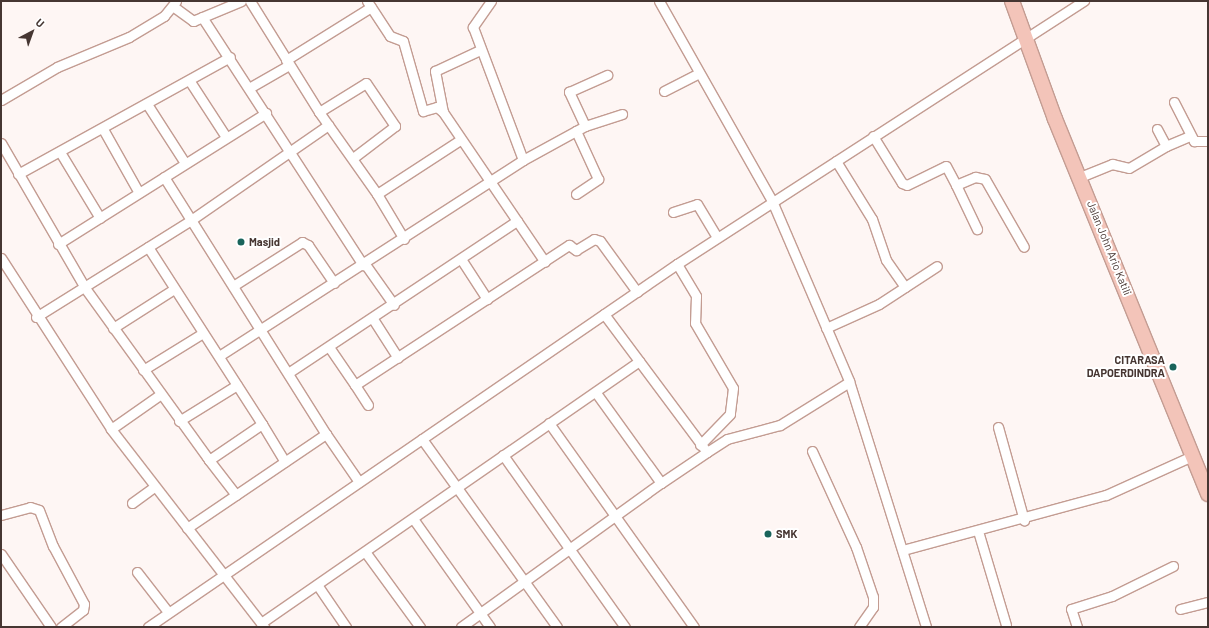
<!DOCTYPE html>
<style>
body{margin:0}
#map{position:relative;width:1209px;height:628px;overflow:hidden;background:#fef6f4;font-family:Barlow,sans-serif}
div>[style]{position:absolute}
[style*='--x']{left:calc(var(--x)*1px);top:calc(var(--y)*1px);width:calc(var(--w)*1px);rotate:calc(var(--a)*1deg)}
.roads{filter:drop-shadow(1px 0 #c39c92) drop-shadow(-1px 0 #c39c92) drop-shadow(0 1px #c39c92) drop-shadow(0 -1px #c39c92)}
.street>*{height:9px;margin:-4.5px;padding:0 4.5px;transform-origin:4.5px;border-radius:4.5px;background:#fff}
.primary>*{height:14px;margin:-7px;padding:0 7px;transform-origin:7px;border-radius:7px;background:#f3c4b9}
.dots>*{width:11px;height:11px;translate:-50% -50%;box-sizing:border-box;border:2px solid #fff;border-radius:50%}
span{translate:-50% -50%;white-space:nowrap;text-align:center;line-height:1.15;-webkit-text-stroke:4px #fff;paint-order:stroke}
.poi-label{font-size:11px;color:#463632;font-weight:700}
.left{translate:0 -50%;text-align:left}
.right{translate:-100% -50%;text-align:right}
.street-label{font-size:11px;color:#463632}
.frame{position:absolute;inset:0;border:2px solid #463632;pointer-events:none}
.north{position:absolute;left:12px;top:12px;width:40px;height:40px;-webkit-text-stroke:3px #fff;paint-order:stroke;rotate:41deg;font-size:11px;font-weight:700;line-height:16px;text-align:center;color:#463632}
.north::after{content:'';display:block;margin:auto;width:14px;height:18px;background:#463632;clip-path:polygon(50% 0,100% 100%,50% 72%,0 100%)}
</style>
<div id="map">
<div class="roads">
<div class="street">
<i style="--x:250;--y:1;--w:131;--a:58.1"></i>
<i style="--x:319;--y:112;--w:100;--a:54.7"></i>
<i style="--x:367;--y:1;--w:42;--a:56.7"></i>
<i style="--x:390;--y:36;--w:14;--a:21"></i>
<i style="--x:403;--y:41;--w:73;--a:74.1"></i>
<i style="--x:423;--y:111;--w:15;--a:-16"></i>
<i style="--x:437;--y:107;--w:8;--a:40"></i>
<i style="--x:443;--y:112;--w:181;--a:55.8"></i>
<i style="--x:491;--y:1;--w:32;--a:125"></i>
<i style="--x:473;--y:27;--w:142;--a:69.4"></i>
<i style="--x:523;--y:160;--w:71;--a:-28.7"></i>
<i style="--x:585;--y:126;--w:39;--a:-18"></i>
<i style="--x:659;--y:1;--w:230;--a:60.5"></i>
<i style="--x:772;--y:201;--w:196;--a:66.8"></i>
<i style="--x:849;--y:381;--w:258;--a:72.6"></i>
<i style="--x:174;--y:7;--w:24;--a:36"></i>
<i style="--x:193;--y:21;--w:52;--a:-22.6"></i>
<i style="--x:202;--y:17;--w:296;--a:57"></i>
<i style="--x:286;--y:60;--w:100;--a:-31.9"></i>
<i style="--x:189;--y:80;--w:68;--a:57"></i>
<i style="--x:249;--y:88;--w:46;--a:-29.9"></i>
<i style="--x:664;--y:91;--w:39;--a:-27"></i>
<i style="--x:1;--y:100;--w:65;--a:-30.5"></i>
<i style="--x:57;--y:67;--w:78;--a:-22.6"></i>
<i style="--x:129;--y:37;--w:41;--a:-31"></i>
<i style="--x:164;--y:16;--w:19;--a:-51"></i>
<i style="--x:1174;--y:102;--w:44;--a:62.9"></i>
<i style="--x:1194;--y:141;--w:14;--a:0"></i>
<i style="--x:147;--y:104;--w:70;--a:57.2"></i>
<i style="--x:319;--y:112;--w:55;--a:-31.7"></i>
<i style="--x:366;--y:83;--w:52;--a:56"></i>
<i style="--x:395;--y:126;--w:53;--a:142.7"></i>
<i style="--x:443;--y:112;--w:42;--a:-101"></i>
<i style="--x:435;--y:71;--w:50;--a:-25"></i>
<i style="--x:585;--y:126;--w:38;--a:-115"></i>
<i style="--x:569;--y:92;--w:42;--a:-24.1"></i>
<i style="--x:103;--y:129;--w:73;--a:60.6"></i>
<i style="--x:1157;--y:129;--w:19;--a:62"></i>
<i style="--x:1166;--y:146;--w:26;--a:-23"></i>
<i style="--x:873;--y:136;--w:55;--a:58.3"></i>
<i style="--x:902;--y:183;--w:5;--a:22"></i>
<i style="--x:907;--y:185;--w:43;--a:-26"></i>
<i style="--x:946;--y:166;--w:21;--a:62"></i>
<i style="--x:956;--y:185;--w:21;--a:-23"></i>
<i style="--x:975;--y:177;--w:10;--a:11"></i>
<i style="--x:985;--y:179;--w:78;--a:60.2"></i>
<i style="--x:1;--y:143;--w:168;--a:59.9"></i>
<i style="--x:85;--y:288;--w:208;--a:54.2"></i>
<i style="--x:207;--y:457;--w:4;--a:56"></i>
<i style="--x:209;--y:460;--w:64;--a:-34.2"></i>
<i style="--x:262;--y:424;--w:44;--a:58.8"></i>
<i style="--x:60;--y:152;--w:77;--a:58.8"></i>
<i style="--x:836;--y:161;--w:68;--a:58.2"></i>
<i style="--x:872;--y:219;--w:43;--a:71.1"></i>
<i style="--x:886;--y:260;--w:33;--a:55"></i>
<i style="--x:18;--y:174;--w:242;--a:-28.9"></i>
<i style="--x:164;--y:177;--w:304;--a:57.8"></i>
<i style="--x:1080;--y:177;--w:35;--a:-22"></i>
<i style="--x:1112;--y:164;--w:17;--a:13"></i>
<i style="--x:1129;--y:168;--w:43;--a:-30.7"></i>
<i style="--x:956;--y:185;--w:49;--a:64.5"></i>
<i style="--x:576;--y:194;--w:27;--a:-34"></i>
<i style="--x:598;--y:179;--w:53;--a:-114.6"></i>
<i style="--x:673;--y:212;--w:25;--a:-18"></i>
<i style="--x:697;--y:204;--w:39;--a:59"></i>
<i style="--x:404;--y:239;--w:52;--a:-121"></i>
<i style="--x:377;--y:194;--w:99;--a:-33"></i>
<i style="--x:58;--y:244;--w:246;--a:-32.2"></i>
<i style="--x:148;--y:247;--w:211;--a:57.2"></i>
<i style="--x:1;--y:258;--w:203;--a:57.2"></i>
<i style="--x:111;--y:429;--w:250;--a:52.3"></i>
<i style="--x:461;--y:259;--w:48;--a:57"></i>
<i style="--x:365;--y:264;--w:50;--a:54.7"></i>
<i style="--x:677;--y:264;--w:37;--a:59"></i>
<i style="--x:696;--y:296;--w:27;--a:92"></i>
<i style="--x:695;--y:323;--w:75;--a:59.7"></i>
<i style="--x:733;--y:388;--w:26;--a:97"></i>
<i style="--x:730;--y:414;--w:43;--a:134.1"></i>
<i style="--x:233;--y:286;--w:82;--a:-32.5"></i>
<i style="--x:302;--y:242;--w:7;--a:27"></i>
<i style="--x:308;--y:245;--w:46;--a:55.6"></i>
<i style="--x:604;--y:314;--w:172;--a:53.3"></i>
<i style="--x:707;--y:452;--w:55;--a:146"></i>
<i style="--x:36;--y:317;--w:183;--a:-32"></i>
<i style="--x:191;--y:220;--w:167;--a:-34.7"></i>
<i style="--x:373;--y:319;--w:46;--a:57.3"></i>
<i style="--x:113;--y:328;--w:72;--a:-32.6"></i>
<i style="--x:826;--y:328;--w:58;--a:-24.4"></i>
<i style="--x:879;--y:304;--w:69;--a:-33.2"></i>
<i style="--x:329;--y:347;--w:46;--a:55.6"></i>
<i style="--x:219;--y:356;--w:362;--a:-32.8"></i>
<i style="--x:143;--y:370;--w:70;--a:-31.7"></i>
<i style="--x:288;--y:373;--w:275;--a:-33.6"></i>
<i style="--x:368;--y:405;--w:24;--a:-123"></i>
<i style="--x:355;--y:385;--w:256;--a:-33.2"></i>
<i style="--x:569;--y:245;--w:9;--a:36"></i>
<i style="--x:576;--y:250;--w:21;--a:-31"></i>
<i style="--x:594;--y:239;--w:6;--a:18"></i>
<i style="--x:600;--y:241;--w:63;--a:54"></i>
<i style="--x:179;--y:421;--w:68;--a:-31.8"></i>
<i style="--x:549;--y:423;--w:250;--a:54.6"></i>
<i style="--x:998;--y:427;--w:97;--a:74.4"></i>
<i style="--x:111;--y:429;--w:61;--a:-35"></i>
<i style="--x:422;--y:439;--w:231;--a:54.3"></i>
<i style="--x:812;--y:451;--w:106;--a:65.4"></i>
<i style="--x:856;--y:547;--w:53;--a:71.2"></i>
<i style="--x:873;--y:597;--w:10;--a:90"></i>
<i style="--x:873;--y:607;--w:24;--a:125"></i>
<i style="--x:707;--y:452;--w:24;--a:-33"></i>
<i style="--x:727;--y:439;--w:55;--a:-14.8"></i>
<i style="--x:780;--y:425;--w:81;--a:-31.9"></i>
<i style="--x:503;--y:455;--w:211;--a:54.7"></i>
<i style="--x:209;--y:460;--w:44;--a:52.4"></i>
<i style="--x:132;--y:503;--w:27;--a:-36"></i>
<i style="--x:1;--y:515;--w:30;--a:-15"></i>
<i style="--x:30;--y:507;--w:9;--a:18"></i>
<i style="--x:39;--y:510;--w:39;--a:69"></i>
<i style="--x:53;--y:546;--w:66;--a:61.9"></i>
<i style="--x:84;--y:604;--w:6;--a:99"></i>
<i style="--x:83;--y:610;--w:28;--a:142"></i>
<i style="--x:414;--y:520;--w:131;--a:54.6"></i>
<i style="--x:187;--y:528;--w:168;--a:-34.1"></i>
<i style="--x:326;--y:434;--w:58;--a:55.5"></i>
<i style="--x:978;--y:531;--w:98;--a:73.4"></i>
<i style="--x:903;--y:550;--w:210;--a:-15.2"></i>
<i style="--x:1106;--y:495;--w:94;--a:-24.4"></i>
<i style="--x:366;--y:553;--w:92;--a:53.9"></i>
<i style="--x:1;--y:554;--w:88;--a:55.6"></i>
<i style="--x:137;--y:572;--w:51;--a:52.2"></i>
<i style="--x:318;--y:586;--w:50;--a:55.7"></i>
<i style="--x:1180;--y:609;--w:29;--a:-14"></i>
<i style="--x:261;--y:623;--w:460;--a:-34.7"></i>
<i style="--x:148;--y:627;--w:642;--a:-34.46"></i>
<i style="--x:677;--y:264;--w:485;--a:-32.9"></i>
<i style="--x:461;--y:627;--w:246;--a:-35.8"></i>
<i style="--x:661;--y:483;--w:111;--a:-125.8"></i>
<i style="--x:1077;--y:627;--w:19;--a:-108"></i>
<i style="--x:1071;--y:609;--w:43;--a:-17.6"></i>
<i style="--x:1112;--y:596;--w:68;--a:-26.2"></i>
</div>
<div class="primary">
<i style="--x:1012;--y:1;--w:126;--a:70"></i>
<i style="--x:1055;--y:119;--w:405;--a:67.8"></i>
</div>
</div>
<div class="dots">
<i style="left:241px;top:242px;background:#19645b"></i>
<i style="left:1173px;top:367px;background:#19645b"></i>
<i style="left:768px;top:534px;background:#19645b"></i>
</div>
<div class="poi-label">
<span class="left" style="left:249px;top:242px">Masjid</span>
<span class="right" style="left:1165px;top:367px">CITARASA<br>DAPOERDINDRA</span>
<span class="left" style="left:776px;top:534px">SMK</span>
</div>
<div class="street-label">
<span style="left:1109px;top:248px;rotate:68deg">Jalan John Ario Katili</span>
</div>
<div class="frame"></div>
<div class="north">U</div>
</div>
